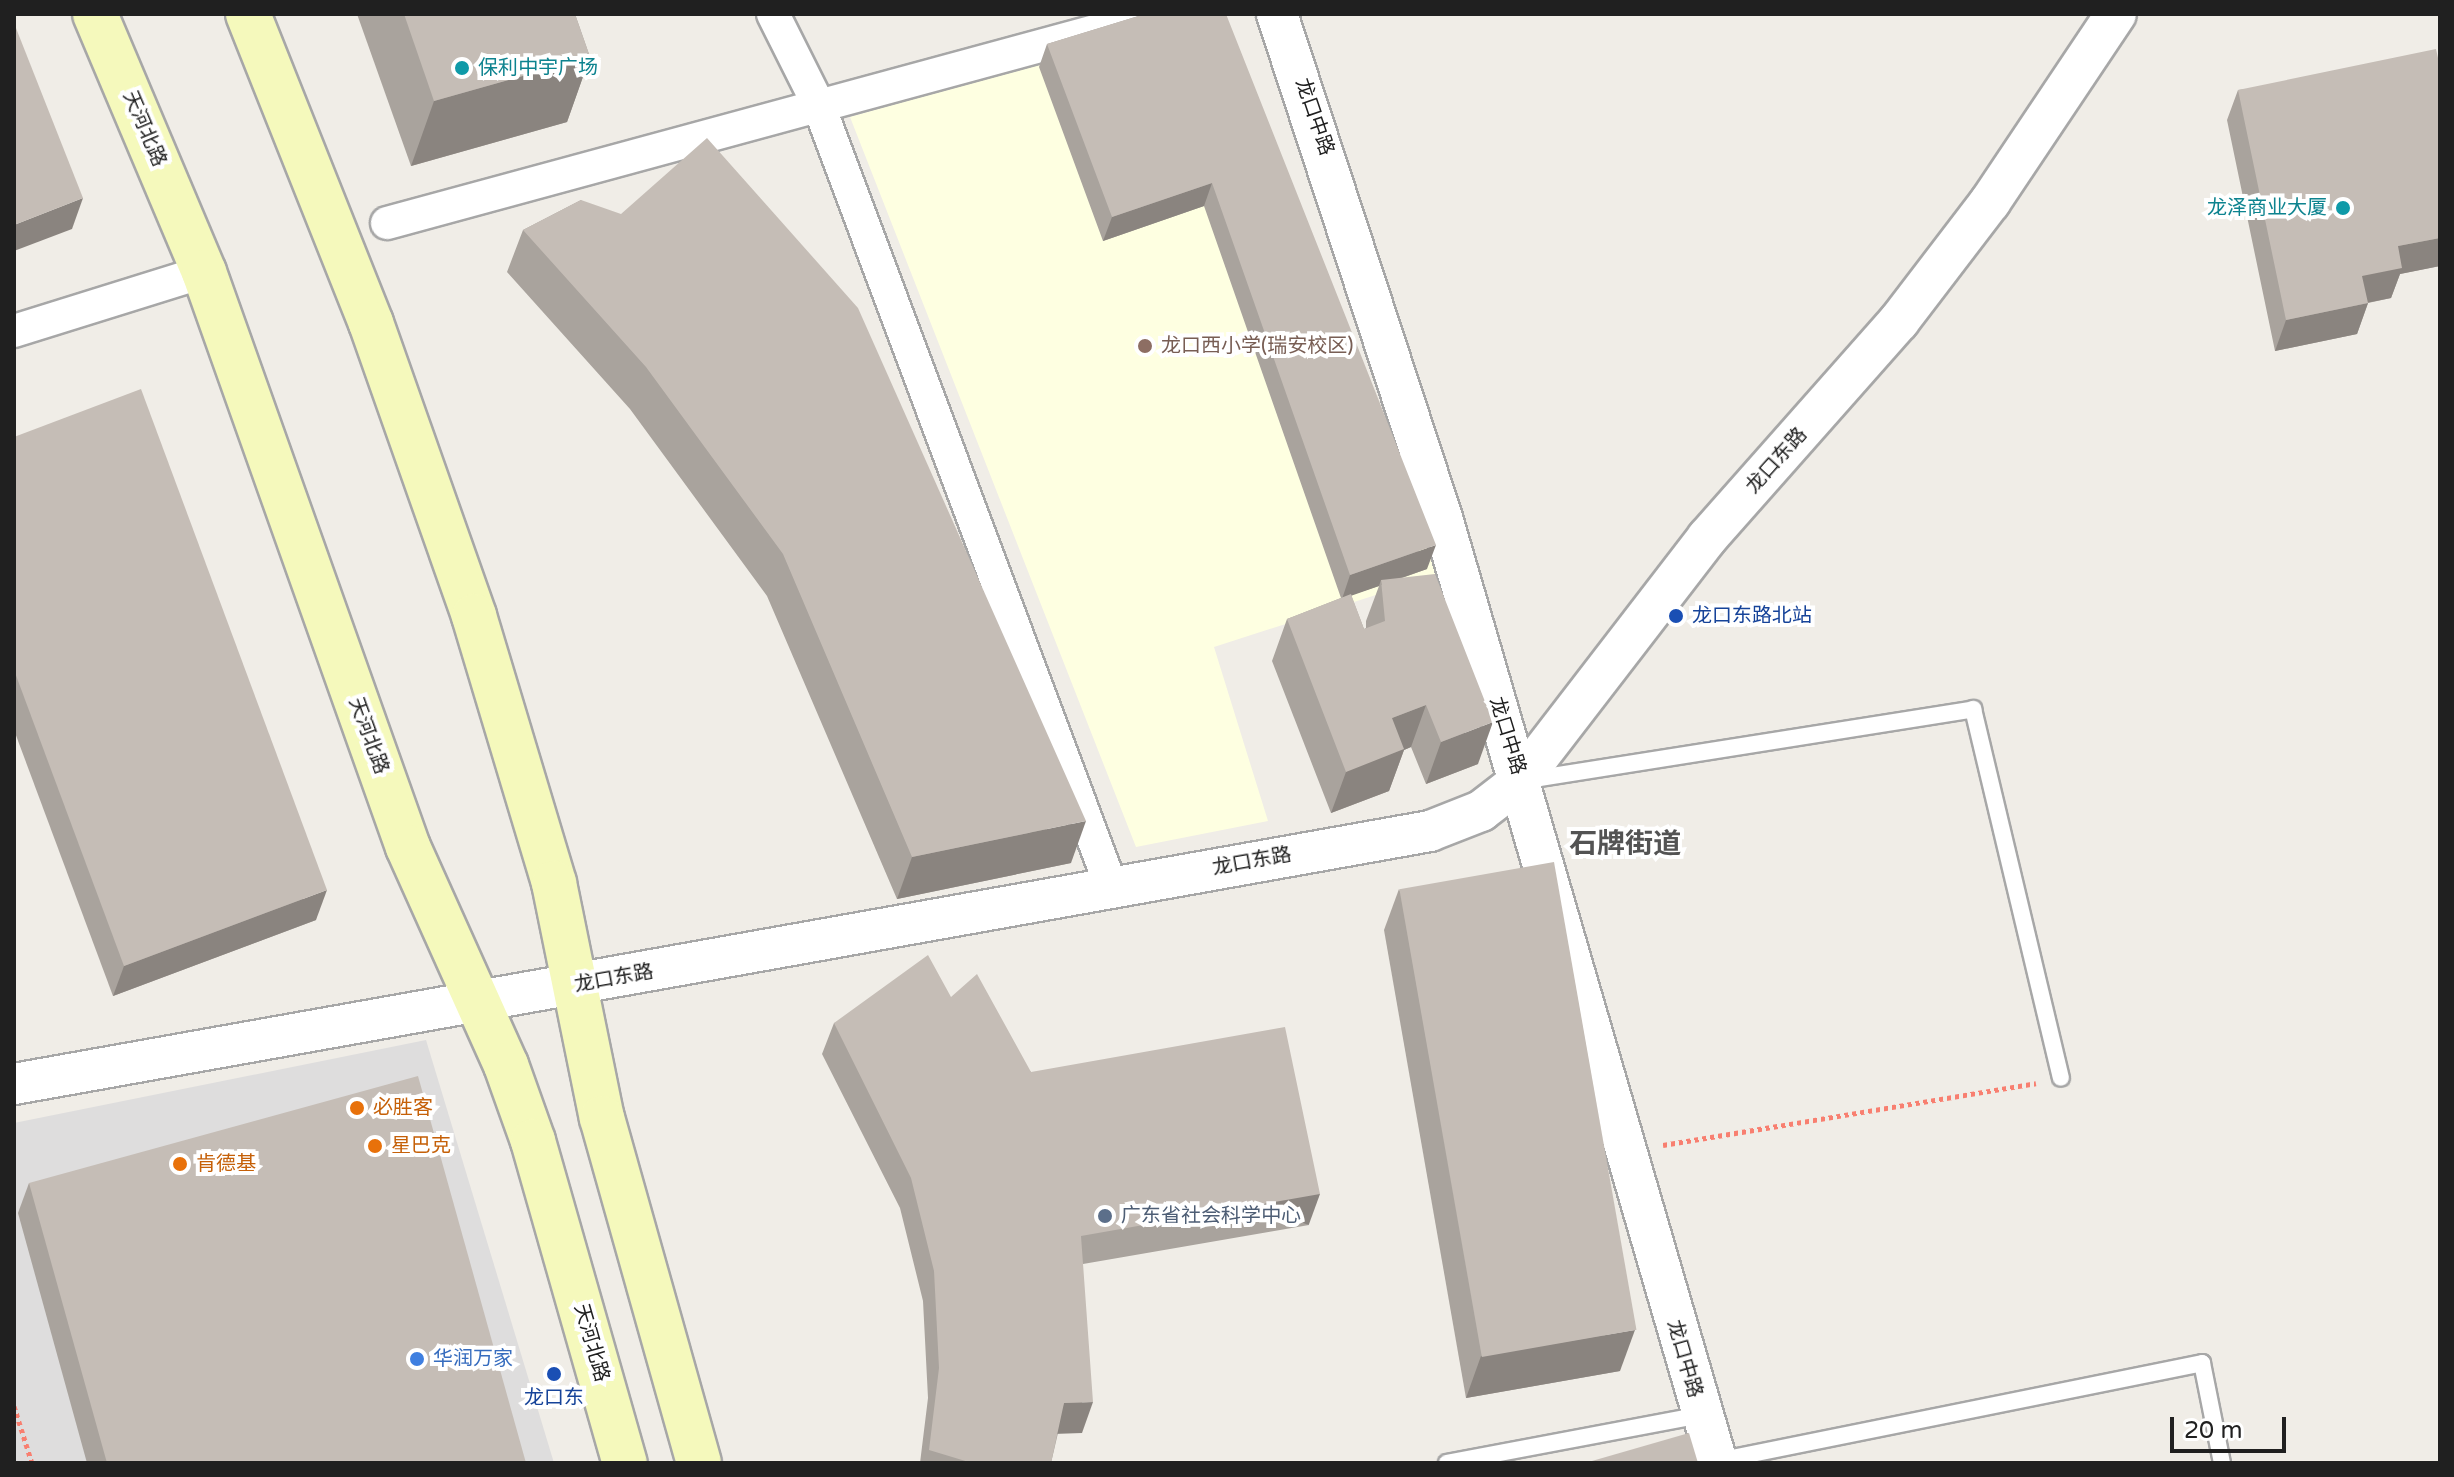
<!DOCTYPE html>
<meta charset="utf-8">
<style>
body{margin:0}
#map{position:relative;width:2454px;height:1477px;overflow:hidden;background:#f0ede7;font-family:"Varela Round","Noto Sans SC",sans-serif}
div>[style]{position:absolute}
[style*='--x']{left:calc(var(--x)*1px);top:calc(var(--y)*1px);width:calc(var(--w)*1px);rotate:calc(var(--a)*1deg)}
.residential>*{inset:0;background:#dedddd}
.education>*{inset:0;background:#feffe1}
.path>*{height:5px;margin-top:-2.5px;transform-origin:0;background:repeating-linear-gradient(90deg,#f87f70 0 4px,transparent 0 8px)}
.roads{filter:drop-shadow(2px 0 #a7a7a7) drop-shadow(-2px 0 #a7a7a7) drop-shadow(0 2px #a7a7a7) drop-shadow(0 -2px #a7a7a7)}
.service>*{height:16px;margin:-8px;padding:0 8px;transform-origin:8px;border-radius:8px;background:#fff}
.minor>*{height:32px;margin:-16px;padding:0 16px;transform-origin:16px;border-radius:16px;background:#fff}
.tertiary>*{height:40px;margin:-20px;padding:0 20px;transform-origin:20px;border-radius:20px;background:#fff}
.secondary>*{height:44px;margin:-22px;padding:0 22px;transform-origin:22px;border-radius:22px;background:#f5f9bc}
.wall>*{inset:0;background:#a9a39d}
.shaded-wall>*{inset:0;background:#8a847f;transform-origin:0 0}
.building>*{inset:0;background:#c5bdb6;transform-origin:0 0}
.dots>*{width:22px;height:22px;translate:-50% -50%;box-sizing:border-box;border:4px solid #fff;border-radius:50%}
span{translate:-50% -50%;white-space:nowrap;text-align:center;line-height:1.15;-webkit-text-stroke:8px #fff;paint-order:stroke}
.culture-label{font-size:20px;color:#0d838f}
.left{translate:0 -50%;text-align:left}
.right{translate:-100% -50%;text-align:right}
.street-label{font-size:20px;color:#202020}
.education-label{font-size:20px;color:#785e54}
.transit-label{font-size:20px;color:#164399}
.food-label{font-size:20px;color:#c56008}
.service-label{font-size:20px;color:#4e5e75}
.shop-label{font-size:20px;color:#366cbe}
.district-label{font-size:28px;color:#535353;font-weight:700}
.frame{position:absolute;inset:0;border:16px solid #202020;pointer-events:none}
.scale{position:absolute;left:2170px;top:1417px;width:116px;height:36px;box-sizing:border-box;border:4px solid #202020;border-top:0;padding-left:10px;font-size:24px;line-height:28px;white-space:nowrap;color:#202020;-webkit-text-stroke:6px #fff;paint-order:stroke}
</style>
<div id="map">
<div class="residential">
<i style="clip-path:polygon(426px 1040px,554px 1463px,14px 1463px,14px 1123px)"></i>
</div>
<div class="education">
<i style="clip-path:polygon(1210px 14px,1221px 14px,1438px 575px,1214px 647px,1268px 821px,1136px 847px,850px 117px)"></i>
</div>
<div class="path">
<i style="--x:1663;--y:1145;--w:378;--a:-9.4"></i>
<i style="--x:14;--y:1406;--w:60;--a:72.5"></i>
</div>
<div class="roads">
<div class="service">
<i style="--x:1527;--y:780;--w:452;--a:-9"></i>
<i style="--x:1973;--y:709;--w:379;--a:76.6"></i>
<i style="--x:1717;--y:1461;--w:495;--a:-11.4"></i>
<i style="--x:2202;--y:1363;--w:102;--a:78.7"></i>
<i style="--x:1447;--y:1463;--w:258;--a:-10.7"></i>
</div>
<div class="minor">
<i style="--x:773;--y:14;--w:103;--a:63.4"></i>
<i style="--x:819;--y:106;--w:351;--a:-15.2"></i>
<i style="--x:387;--y:223;--w:448;--a:-15.2"></i>
<i style="--x:819;--y:106;--w:833;--a:69.48"></i>
<i style="--x:14;--y:331;--w:199;--a:-17.3"></i>
</div>
<div class="tertiary">
<i style="--x:1277;--y:14;--w:530;--a:71.87"></i>
<i style="--x:1442;--y:518;--w:984;--a:73.77"></i>
<i style="--x:14;--y:1084;--w:1438;--a:-10.13"></i>
<i style="--x:1430;--y:831;--w:55;--a:-21.4"></i>
<i style="--x:1481;--y:811;--w:49;--a:-37.6"></i>
<i style="--x:1520;--y:781;--w:307;--a:-52.4"></i>
<i style="--x:1707;--y:538;--w:290;--a:-48.5"></i>
<i style="--x:1899;--y:321;--w:150;--a:-52.6"></i>
<i style="--x:1990;--y:202;--w:226;--a:-56.2"></i>
</div>
<div class="secondary">
<i style="--x:95;--y:14;--w:280;--a:67.1"></i>
<i style="--x:204;--y:272;--w:610;--a:70.47"></i>
<i style="--x:408;--y:847;--w:239;--a:65.8"></i>
<i style="--x:506;--y:1065;--w:81;--a:70.4"></i>
<i style="--x:533;--y:1141;--w:335;--a:74.1"></i>
<i style="--x:248;--y:14;--w:333;--a:68.3"></i>
<i style="--x:371;--y:323;--w:311;--a:70.6"></i>
<i style="--x:474;--y:616;--w:279;--a:73.3"></i>
<i style="--x:554;--y:883;--w:240;--a:78.5"></i>
<i style="--x:602;--y:1118;--w:358;--a:74.3"></i>
</div>
</div>
<div class="wall">
<i style="clip-path:polygon(357px 14px,575px 14px,590px 57px,567px 122px,411px 166px)"></i>
<i style="clip-path:polygon(evenodd,1145px 14px,1427px 569px,1402px 578px,1478px 764px,1426px 784px,1411px 747px,1404px 750px,1389px 791px,1331px 813px,1272px 661px,1287px 619px,1341px 598px,1204px 206px,1103px 241px,1039px 67px,1047px 44px,1145px 14px,1379px 586px,1366px 621px,1366px 628px,1364px 629px,1351px 595px,1379px 586px)"></i>
<i style="clip-path:polygon(2440px 67px,2440px 266px,2400px 274px,2391px 298px,2368px 303px,2357px 334px,2275px 351px,2227px 120px,2238px 90px)"></i>
<i style="clip-path:polygon(581px 200px,1071px 863px,897px 899px,767px 596px,630px 409px,507px 272px,523px 230px)"></i>
<i style="clip-path:polygon(14px 437px,316px 920px,113px 996px,14px 730px)"></i>
<i style="clip-path:polygon(1399px 889px,1620px 1371px,1466px 1398px,1384px 930px)"></i>
<i style="clip-path:polygon(951px 997px,1031px 1072px,1309px 1225px,1083px 1264px,1082px 1433px,1058px 1433px,1051px 1463px,920px 1463px,928px 1398px,923px 1301px,900px 1208px,822px 1054px,834px 1023px)"></i>
<i style="clip-path:polygon(29px 1183px,526px 1463px,87px 1463px,18px 1213px)"></i>
</div>
<div class="shaded-wall">
<i style="clip-path:polygon(590px 57px,567px 122px,411px 166px,434px 101px)"></i>
<i style="clip-path:polygon(1212px 183px,1204px 206px,1103px 241px,1112px 217px)"></i>
<i style="clip-path:polygon(83px 198px,72px 229px,14px 251px,14px 225px)"></i>
<i style="clip-path:polygon(2440px 238px,2440px 266px,2400px 274px,2391px 298px,2351px 306px,2362px 276px,2398px 246px)"></i>
<i style="clip-path:polygon(2368px 303px,2357px 334px,2275px 351px,2286px 320px)"></i>
<i style="clip-path:polygon(1436px 545px,1427px 569px,1381px 585px,1381px 580px,1379px 586px,1342px 599px,1350px 575px)"></i>
<i style="clip-path:polygon(1426px 705px,1411px 747px,1404px 750px,1389px 791px,1331px 813px,1346px 772px,1392px 718px)"></i>
<i style="clip-path:polygon(1493px 722px,1478px 764px,1426px 784px,1441px 742px)"></i>
<i style="clip-path:polygon(1086px 821px,1071px 863px,897px 899px,912px 857px)"></i>
<i style="clip-path:polygon(327px 890px,316px 920px,113px 996px,124px 966px)"></i>
<i style="left:1320px;top:1194px;width:33px;height:243px;rotate:110deg"></i>
<i style="clip-path:polygon(1635px 1330px,1620px 1371px,1466px 1398px,1481px 1356px)"></i>
<i style="clip-path:polygon(1093px 1402px,1082px 1433px,1053px 1434px,1064px 1403px)"></i>
</div>
<div class="building">
<i style="clip-path:polygon(404px 14px,575px 14px,590px 57px,434px 101px)"></i>
<i style="clip-path:polygon(1145px 14px,1226px 14px,1436px 545px,1350px 575px,1212px 183px,1112px 217px,1047px 44px)"></i>
<i style="clip-path:polygon(14px 23px,83px 198px,14px 225px)"></i>
<i style="clip-path:polygon(2436px 49px,2440px 67px,2440px 238px,2398px 246px,2402px 268px,2362px 276px,2368px 303px,2286px 320px,2238px 90px)"></i>
<i style="clip-path:polygon(707px 138px,858px 308px,1086px 821px,912px 857px,783px 554px,646px 367px,523px 230px,581px 200px,621px 214px)"></i>
<i style="clip-path:polygon(141px 389px,327px 890px,124px 966px,14px 670px,14px 437px)"></i>
<i style="clip-path:polygon(1435px 574px,1493px 722px,1441px 742px,1426px 705px,1392px 718px,1404px 749px,1346px 772px,1287px 619px,1351px 594px,1364px 629px,1385px 621px,1381px 580px)"></i>
<i style="left:1554px;top:862px;width:475px;height:157px;rotate:80deg"></i>
<i style="clip-path:polygon(928px 955px,951px 997px,977px 974px,1031px 1072px,1285px 1027px,1320px 1194px,1081px 1236px,1093px 1402px,1064px 1403px,1051px 1463px,972px 1463px,929px 1450px,939px 1368px,934px 1271px,911px 1178px,834px 1023px)"></i>
<i style="clip-path:polygon(418px 1076px,526px 1463px,107px 1463px,29px 1183px)"></i>
<i style="clip-path:polygon(1689px 1433px,1698px 1463px,1585px 1463px)"></i>
</div>
<div class="dots">
<i style="left:462px;top:68px;background:#0f9aa8"></i>
<i style="left:2343px;top:208px;background:#0f9aa8"></i>
<i style="left:1145px;top:346px;background:#8d6e63"></i>
<i style="left:1676px;top:616px;background:#1a4fb4"></i>
<i style="left:357px;top:1108px;background:#e8710a"></i>
<i style="left:375px;top:1146px;background:#e8710a"></i>
<i style="left:180px;top:1164px;background:#e8710a"></i>
<i style="left:1105px;top:1216px;background:#5c6f8a"></i>
<i style="left:417px;top:1359px;background:#3f7fe0"></i>
<i style="left:554px;top:1374px;background:#1a4fb4"></i>
</div>
<div class="culture-label">
<span class="left" style="left:478px;top:68px">保利中宇广场</span>
<span class="right" style="left:2327px;top:208px">龙泽商业大厦</span>
</div>
<div class="street-label">
<span style="left:1314px;top:117px;rotate:71deg">龙口中路</span>
<span style="left:144px;top:129px;rotate:67deg">天河北路</span>
<span style="left:1777px;top:461px;rotate:-48deg">龙口东路</span>
<span style="left:368px;top:736px;rotate:70deg">天河北路</span>
<span style="left:1507px;top:736px;rotate:73deg">龙口中路</span>
<span style="left:1252px;top:862px;rotate:-10deg">龙口东路</span>
<span style="left:614px;top:979px;rotate:-10deg">龙口东路</span>
<span style="left:591px;top:1343px;rotate:74deg">天河北路</span>
<span style="left:1684px;top:1359px;rotate:74deg">龙口中路</span>
</div>
<div class="education-label">
<span class="left" style="left:1161px;top:346px">龙口西小学(瑞安校区)</span>
</div>
<div class="transit-label">
<span class="left" style="left:1692px;top:616px">龙口东路北站</span>
<span style="left:554px;top:1398px">龙口东</span>
</div>
<div class="food-label">
<span class="left" style="left:373px;top:1108px">必胜客</span>
<span class="left" style="left:391px;top:1146px">星巴克</span>
<span class="left" style="left:196px;top:1164px">肯德基</span>
</div>
<div class="service-label">
<span class="left" style="left:1121px;top:1216px">广东省社会科学中心</span>
</div>
<div class="shop-label">
<span class="left" style="left:433px;top:1359px">华润万家</span>
</div>
<div class="district-label">
<span style="left:1625px;top:844px">石牌街道</span>
</div>
<div class="frame"></div>
<div class="scale">20 m</div>
</div>
